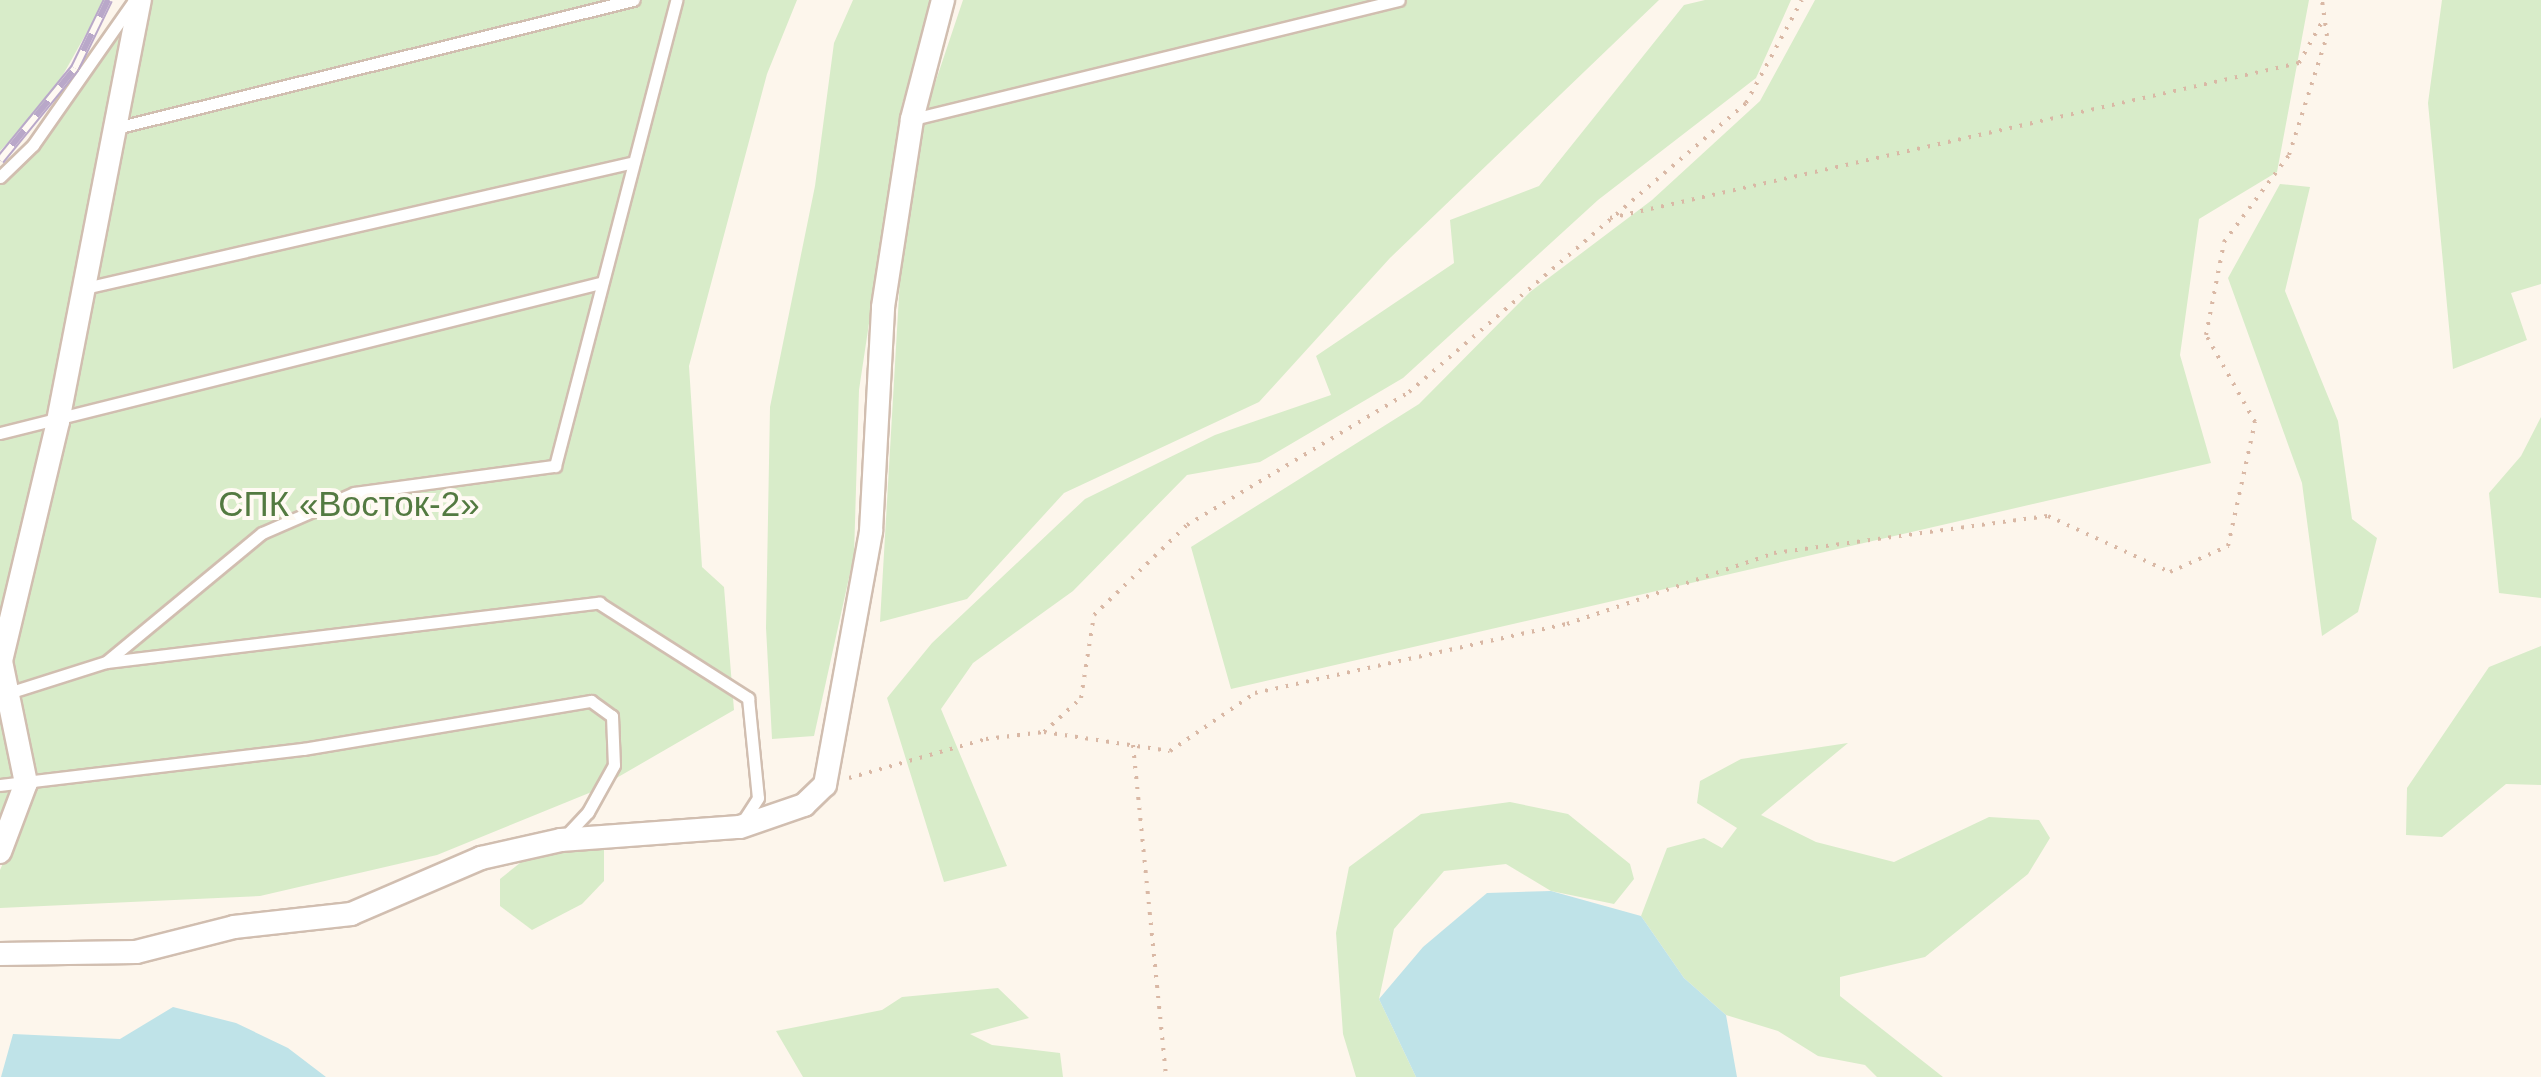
<!DOCTYPE html>
<meta charset="utf-8">
<style>
body{margin:0}
#map{position:relative;width:2541px;height:1077px;overflow:hidden;background:#fdf6ec;font-family:Arial,sans-serif}
div>[style]{position:absolute}
[style*='--x']{left:calc(var(--x)*1px);top:calc(var(--y)*1px);width:calc(var(--w)*1px);rotate:calc(var(--a)*1deg)}
.green>*{inset:0;background:#d8ecc9}
.water>*{inset:0;background:#bfe3e8}
.path>*{height:4px;margin-top:-2px;transform-origin:0;background:repeating-linear-gradient(90deg,#d9b8a5 0 2.5px,transparent 0 10.5px)}
.roads{filter:drop-shadow(2px 0 #d1beb0) drop-shadow(-2px 0 #d1beb0) drop-shadow(0 2px #d1beb0) drop-shadow(0 -2px #d1beb0)}
.lane>*{height:11px;margin:-5.5px;padding:0 5.5px;transform-origin:5.5px;border-radius:5.5px;background:#fff}
.street>*{height:22px;margin:-11px;padding:0 11px;transform-origin:11px;border-radius:11px;background:#fff}
.rail>*{height:10px;margin-top:-5px;transform-origin:0;background:repeating-linear-gradient(90deg,#fffaf3 0 19px,#b9a8c9 0 38px);box-sizing:border-box;border-block:2px solid #b9a8c9}
span{translate:-50% -50%;white-space:nowrap;text-align:center;line-height:1.15;-webkit-text-stroke:8px #fffaf3;paint-order:stroke}
.park-label{font-size:35px;color:#537a41}
</style>
<div id="map">
<div class="green">
<i style="clip-path:polygon(0 0,105px 0,50px 98px,0 151px)"></i>
<i style="clip-path:polygon(141px 0,797px 0,767px 74px,689px 366px,702px 567px,724px 587px,734px 710px,594px 791px,437px 855px,260px 896px,0 908px,0 870px,37px 785px,22px 797px,0 847px,0 182px)"></i>
<i style="clip-path:polygon(853px 0,933px 0,902px 104px,859px 390px,854px 555px,814px 736px,772px 739px,766px 628px,770px 407px,815px 186px,834px 43px)"></i>
<i style="clip-path:polygon(963px 0,1659px 0,1390px 258px,1259px 402px,1064px 493px,967px 599px,880px 622px,901px 261px,927px 107px)"></i>
<i style="clip-path:polygon(1705px 0,1791px 0,1756px 78px,1598px 200px,1403px 378px,1260px 462px,1187px 475px,1073px 591px,973px 663px,941px 709px,1007px 866px,944px 882px,887px 698px,932px 643px,1085px 499px,1215px 435px,1331px 395px,1316px 356px,1454px 263px,1450px 220px,1539px 186px,1684px 5px)"></i>
<i style="clip-path:polygon(1815px 0,2309px 0,2277px 172px,2199px 219px,2180px 355px,2211px 463px,1231px 689px,1191px 547px,1419px 404px,1530px 292px,1652px 200px,1760px 101px)"></i>
<i style="clip-path:polygon(2442px 0,2541px 0,2541px 284px,2511px 293px,2527px 340px,2453px 369px,2428px 103px)"></i>
<i style="clip-path:polygon(2280px 184px,2310px 187px,2285px 291px,2338px 421px,2352px 519px,2377px 538px,2358px 612px,2322px 636px,2302px 483px,2228px 278px)"></i>
<i style="clip-path:polygon(2541px 417px,2541px 598px,2499px 593px,2489px 493px,2521px 456px)"></i>
<i style="clip-path:polygon(2541px 646px,2541px 785px,2506px 784px,2442px 837px,2406px 835px,2407px 788px,2489px 667px)"></i>
<i style="clip-path:polygon(1848px 743px,1761px 815px,1816px 842px,1894px 862px,1989px 817px,2039px 820px,2050px 838px,2028px 874px,1925px 957px,1840px 977px,1840px 996px,1943px 1077px,1877px 1077px,1865px 1065px,1818px 1056px,1778px 1031px,1726px 1015px,1684px 978px,1641px 916px,1667px 848px,1704px 838px,1722px 848px,1737px 828px,1697px 803px,1700px 781px,1741px 759px)"></i>
<i style="clip-path:polygon(1510px 802px,1568px 814px,1630px 864px,1634px 879px,1614px 904px,1551px 891px,1506px 864px,1444px 871px,1394px 929px,1379px 999px,1416px 1077px,1356px 1077px,1343px 1034px,1336px 933px,1349px 867px,1421px 814px)"></i>
<i style="clip-path:polygon(604px 843px,604px 881px,582px 904px,532px 930px,500px 906px,500px 879px,530px 855px)"></i>
<i style="clip-path:polygon(998px 988px,1029px 1018px,970px 1034px,992px 1045px,1060px 1053px,1063px 1077px,803px 1077px,776px 1031px,882px 1010px,902px 997px)"></i>
</div>
<div class="water">
<i style="clip-path:polygon(1551px 891px,1641px 916px,1684px 978px,1726px 1015px,1737px 1077px,1416px 1077px,1379px 999px,1423px 947px,1487px 893px)"></i>
<i style="clip-path:polygon(173px 1007px,236px 1023px,288px 1048px,326px 1077px,1px 1077px,13px 1034px,120px 1039px)"></i>
</div>
<div class="path">
<i style="--x:1610;--y:218;--w:706;--a:-12.68"></i>
<i style="--x:2299;--y:63;--w:49;--a:-60.8"></i>
<i style="--x:1044;--y:732;--w:50;--a:-42.6"></i>
<i style="--x:1081;--y:698;--w:84;--a:-81.1"></i>
<i style="--x:1094;--y:615;--w:129;--a:-44.1"></i>
<i style="--x:1187;--y:525;--w:259;--a:-30.9"></i>
<i style="--x:1409;--y:392;--w:444;--a:-40.6"></i>
<i style="--x:1746;--y:103;--w:117;--a:-61.5"></i>
<i style="--x:1133;--y:745;--w:334;--a:84.3"></i>
<i style="--x:849;--y:778;--w:142;--a:-15.9"></i>
<i style="--x:986;--y:739;--w:58;--a:-6.9"></i>
<i style="--x:1044;--y:732;--w:127;--a:8.6"></i>
<i style="--x:1170;--y:751;--w:103;--a:-34.3"></i>
<i style="--x:1255;--y:693;--w:320;--a:-12.5"></i>
<i style="--x:1567;--y:624;--w:219;--a:-18.9"></i>
<i style="--x:1774;--y:553;--w:276;--a:-7.7"></i>
<i style="--x:2048;--y:516;--w:134;--a:24.7"></i>
<i style="--x:2170;--y:572;--w:64;--a:-24.1"></i>
<i style="--x:2228;--y:546;--w:127;--a:-77.7"></i>
<i style="--x:2255;--y:422;--w:100;--a:-119.4"></i>
<i style="--x:2206;--y:335;--w:95;--a:-79"></i>
<i style="--x:2224;--y:242;--w:109;--a:-53.2"></i>
<i style="--x:2289;--y:155;--w:125;--a:-72.3"></i>
<i style="--x:2327;--y:36;--w:36;--a:-98"></i>
</div>
<div class="roads">
<div class="lane">
<i style="--x:913;--y:119;--w:500;--a:-13.76"></i>
<i style="--x:116;--y:128;--w:533;--a:-13.91"></i>
<i style="--x:0;--y:177;--w:46;--a:-44.1"></i>
<i style="--x:33;--y:145;--w:174;--a:-55"></i>
<i style="--x:85;--y:288;--w:559;--a:-12.92"></i>
<i style="--x:0;--y:433;--w:618;--a:-14.04"></i>
<i style="--x:108;--y:662;--w:495;--a:-6.9"></i>
<i style="--x:599;--y:603;--w:177;--a:32.5"></i>
<i style="--x:748;--y:698;--w:100;--a:84.3"></i>
<i style="--x:758;--y:798;--w:30;--a:123"></i>
<i style="--x:8;--y:693;--w:103;--a:-17.6"></i>
<i style="--x:106;--y:662;--w:202;--a:-39.6"></i>
<i style="--x:262;--y:533;--w:100;--a:-23.5"></i>
<i style="--x:354;--y:493;--w:203;--a:-7.7"></i>
<i style="--x:555;--y:466;--w:481;--a:-75.4"></i>
<i style="--x:0;--y:785;--w:305;--a:-6.8"></i>
<i style="--x:303;--y:749;--w:292;--a:-9.5"></i>
<i style="--x:591;--y:701;--w:26;--a:36"></i>
<i style="--x:612;--y:716;--w:49;--a:87.7"></i>
<i style="--x:614;--y:765;--w:54;--a:119"></i>
<i style="--x:588;--y:812;--w:35;--a:133"></i>
</div>
<div class="street">
<i style="--x:0;--y:852;--w:74;--a:-69.4"></i>
<i style="--x:26;--y:783;--w:125;--a:-101.6"></i>
<i style="--x:1;--y:661;--w:247;--a:-76.6"></i>
<i style="--x:58;--y:421;--w:429;--a:-79"></i>
<i style="--x:0;--y:954;--w:136;--a:-0.8"></i>
<i style="--x:136;--y:952;--w:101;--a:-14.3"></i>
<i style="--x:234;--y:927;--w:118;--a:-6.3"></i>
<i style="--x:351;--y:914;--w:142;--a:-23.3"></i>
<i style="--x:481;--y:858;--w:82;--a:-12.7"></i>
<i style="--x:561;--y:840;--w:179;--a:-4.2"></i>
<i style="--x:740;--y:827;--w:68;--a:-19"></i>
<i style="--x:804;--y:805;--w:29;--a:-44"></i>
<i style="--x:825;--y:785;--w:258;--a:-79.7"></i>
<i style="--x:871;--y:531;--w:224;--a:-86.9"></i>
<i style="--x:883;--y:307;--w:190;--a:-81.2"></i>
<i style="--x:912;--y:119;--w:123;--a:-75.4"></i>
</div>
</div>
<div class="rail">
<i style="--x:0;--y:160;--w:119;--a:-50.8"></i>
<i style="--x:75;--y:68;--w:76;--a:-64.1"></i>
</div>
<div class="park-label">
<span style="left:349px;top:504px">СПК «Восток-2»</span>
</div>
</div>
